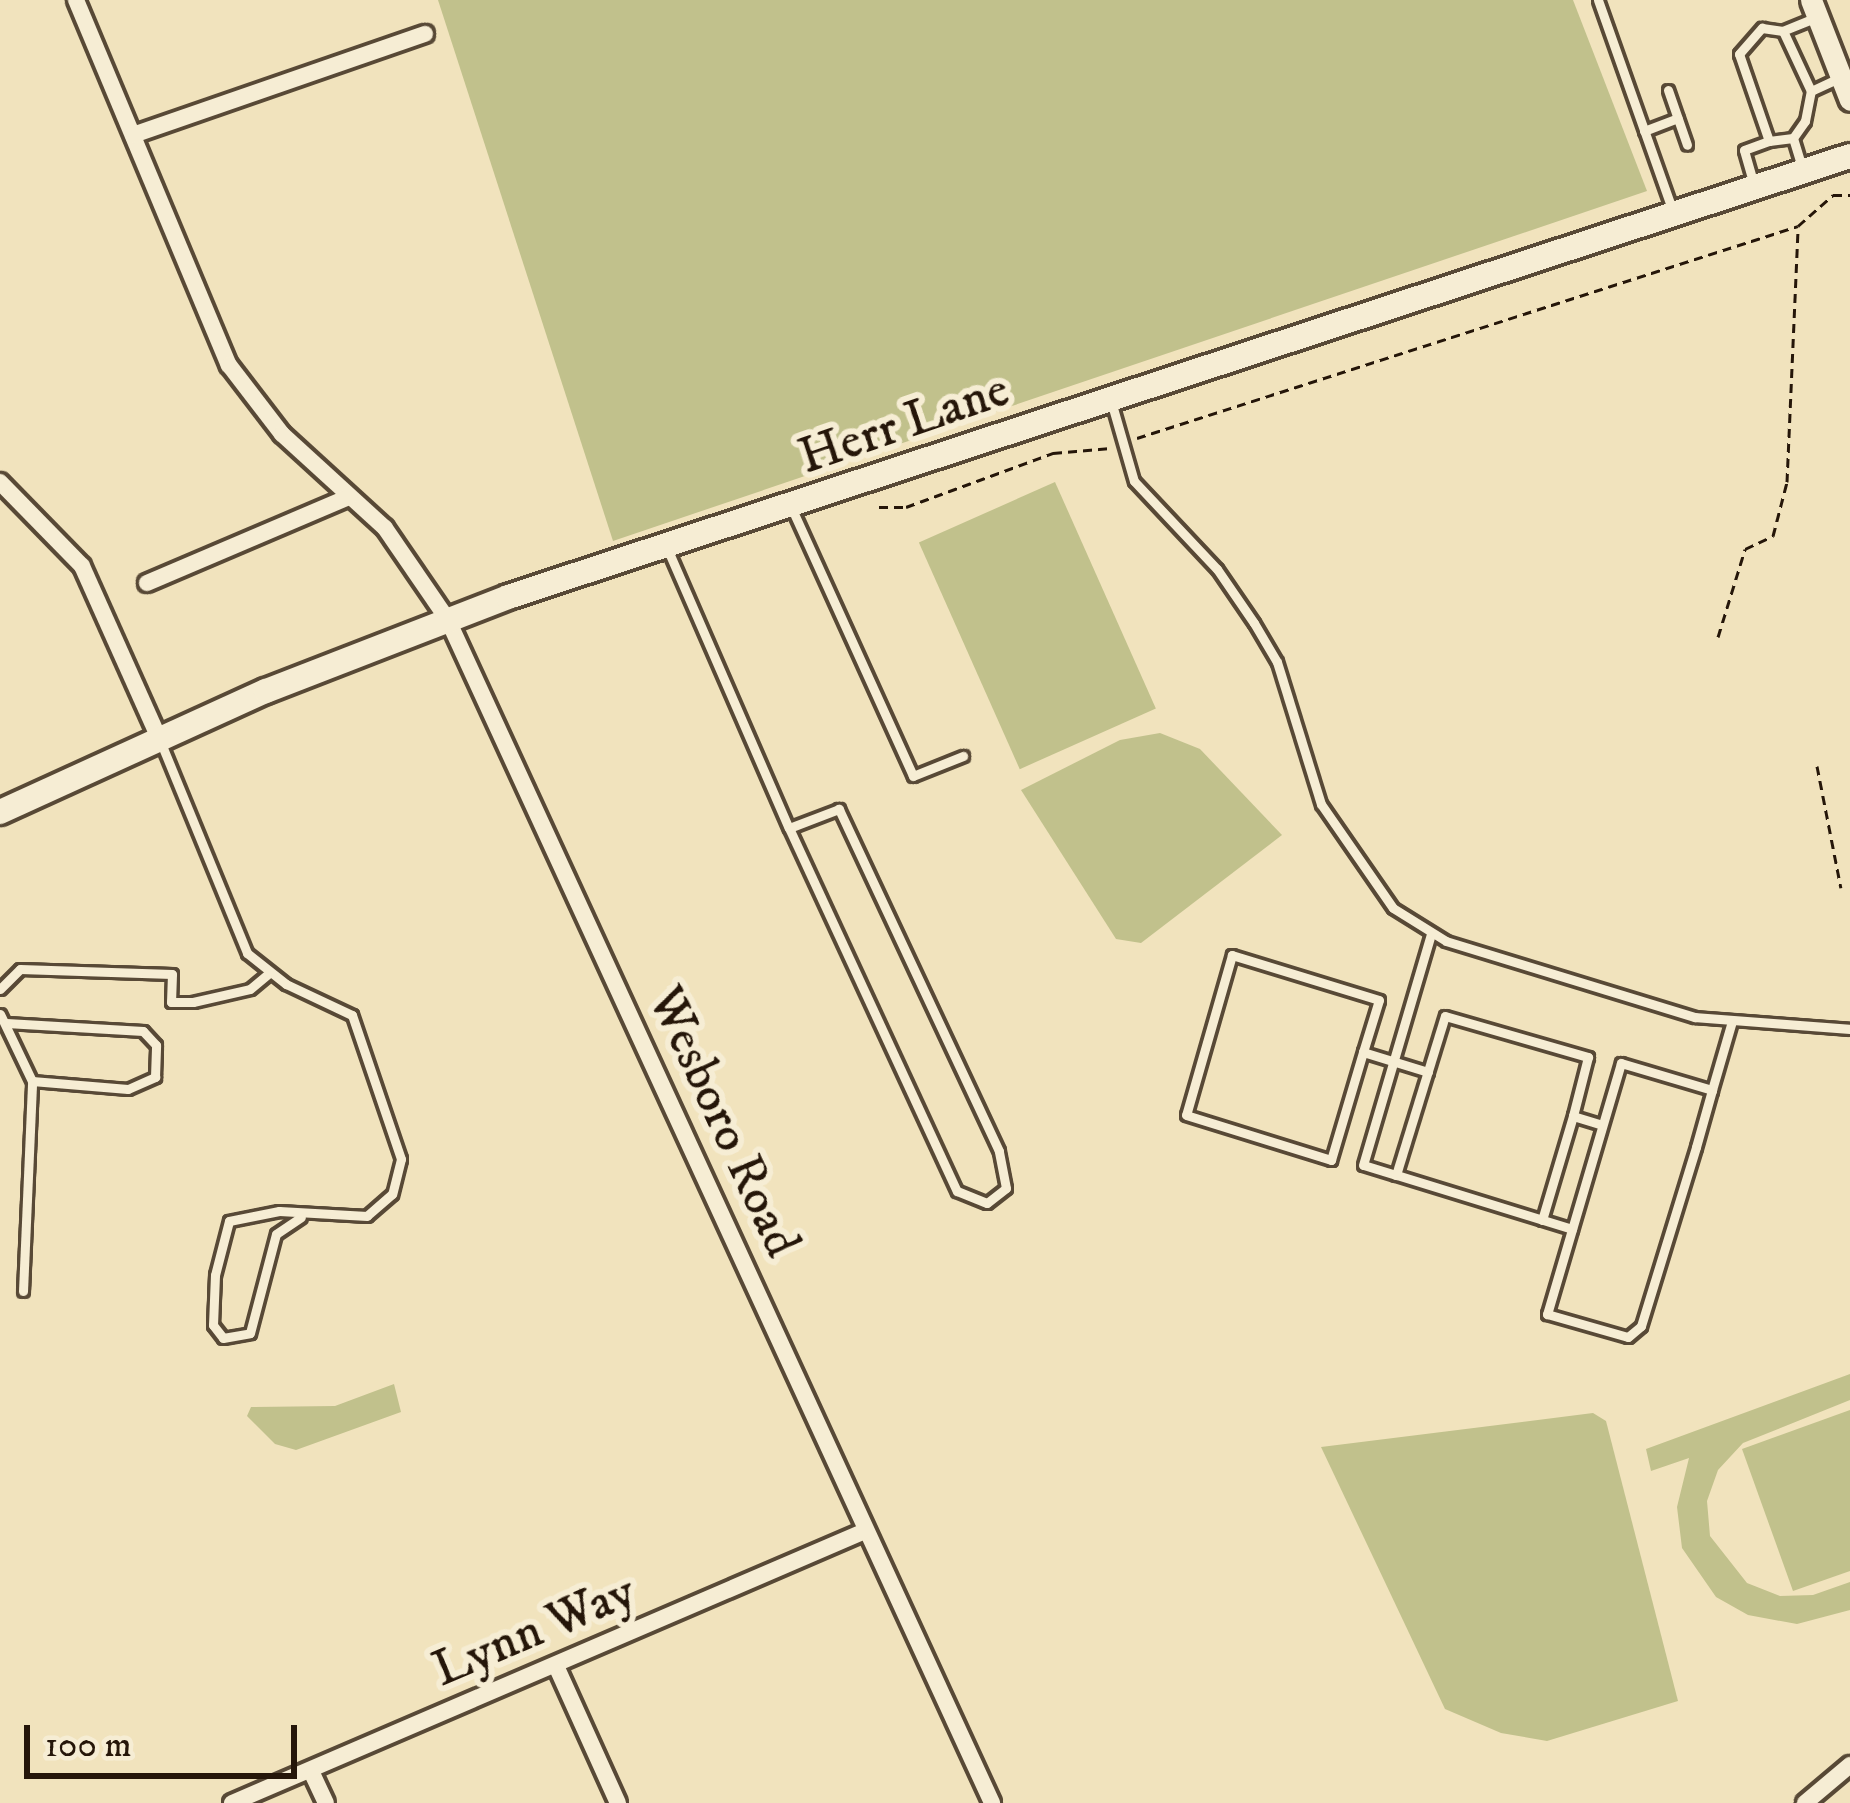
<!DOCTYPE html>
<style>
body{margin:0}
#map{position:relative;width:1850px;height:1803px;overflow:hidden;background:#f1e3bd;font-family:"IM FELL DW Pica",serif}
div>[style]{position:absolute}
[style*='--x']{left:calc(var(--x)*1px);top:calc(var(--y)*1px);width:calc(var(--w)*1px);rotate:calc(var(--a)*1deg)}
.green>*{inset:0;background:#c1c18c;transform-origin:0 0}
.path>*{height:3px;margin-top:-1.5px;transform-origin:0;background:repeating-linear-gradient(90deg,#251609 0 9px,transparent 0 15px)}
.roads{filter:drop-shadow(3px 0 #584936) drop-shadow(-3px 0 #584936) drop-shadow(0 3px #584936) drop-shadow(0 -3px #584936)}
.service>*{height:9px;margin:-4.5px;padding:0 4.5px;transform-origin:4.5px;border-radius:4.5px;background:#f6edd4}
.minor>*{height:16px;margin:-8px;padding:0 8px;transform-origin:8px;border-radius:8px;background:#f6edd4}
.tertiary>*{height:21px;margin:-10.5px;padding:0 10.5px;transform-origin:10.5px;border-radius:10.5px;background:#f6edd4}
.secondary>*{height:24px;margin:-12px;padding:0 12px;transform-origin:12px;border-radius:12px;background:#f6edd4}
span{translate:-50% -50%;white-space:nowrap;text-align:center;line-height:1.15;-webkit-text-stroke:12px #f6edd4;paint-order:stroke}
.street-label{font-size:51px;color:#251609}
.scale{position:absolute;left:24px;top:1725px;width:273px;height:54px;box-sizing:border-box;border:6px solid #251609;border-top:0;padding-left:15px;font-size:36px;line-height:42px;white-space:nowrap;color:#251609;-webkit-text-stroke:9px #f6edd4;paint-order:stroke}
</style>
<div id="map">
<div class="green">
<i style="clip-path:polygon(438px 0,1573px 0,1647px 191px,613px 541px)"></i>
<i style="left:1055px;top:482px;width:248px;height:149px;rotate:66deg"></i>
<i style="clip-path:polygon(1160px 733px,1200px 749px,1282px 835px,1141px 943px,1116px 939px,1021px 790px,1120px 740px)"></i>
<i style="clip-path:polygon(1850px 1374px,1850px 1400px,1743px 1443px,1718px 1470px,1707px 1501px,1710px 1536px,1747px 1583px,1780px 1596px,1813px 1595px,1850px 1582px,1850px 1610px,1797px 1624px,1748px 1615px,1716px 1597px,1682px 1548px,1677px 1507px,1689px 1458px,1651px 1471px,1646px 1449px)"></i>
<i style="clip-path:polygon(394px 1384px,401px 1412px,296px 1450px,275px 1444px,247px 1416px,251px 1407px,335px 1406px)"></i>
<i style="clip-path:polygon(1850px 1410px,1850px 1571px,1793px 1591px,1742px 1449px)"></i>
<i style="clip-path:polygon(1593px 1413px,1606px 1421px,1678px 1701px,1547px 1741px,1501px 1733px,1445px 1709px,1321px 1447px)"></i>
</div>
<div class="path">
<i style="--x:1137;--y:438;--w:694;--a:-17.78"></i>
<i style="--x:1798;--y:226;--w:47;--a:-41.5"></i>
<i style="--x:1833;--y:195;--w:17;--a:0"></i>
<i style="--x:879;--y:507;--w:27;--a:0"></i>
<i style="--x:906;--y:507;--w:157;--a:-20.2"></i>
<i style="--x:1053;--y:453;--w:58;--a:-4.9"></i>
<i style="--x:1718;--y:637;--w:92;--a:-72.9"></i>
<i style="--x:1745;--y:549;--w:31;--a:-25"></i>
<i style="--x:1773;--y:536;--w:56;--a:-75.5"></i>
<i style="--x:1787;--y:482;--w:255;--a:-87.5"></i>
<i style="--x:1817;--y:766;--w:124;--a:78.9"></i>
</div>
<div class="roads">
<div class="service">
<i style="--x:1598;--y:0;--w:225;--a:70.5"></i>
<i style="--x:1817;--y:17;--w:37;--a:158"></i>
<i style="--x:1783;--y:31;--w:66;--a:65"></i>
<i style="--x:1811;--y:91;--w:33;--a:-25"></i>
<i style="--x:1668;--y:90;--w:58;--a:70.9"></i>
<i style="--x:1644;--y:131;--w:36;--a:-21"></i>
<i style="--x:1793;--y:138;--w:21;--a:-55"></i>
<i style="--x:1805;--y:121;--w:31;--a:-79"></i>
<i style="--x:1769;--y:141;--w:92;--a:-109"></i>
<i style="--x:1739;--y:54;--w:35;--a:-49"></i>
<i style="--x:1762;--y:28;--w:21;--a:8"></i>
<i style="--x:1754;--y:185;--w:36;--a:-106"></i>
<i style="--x:1744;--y:150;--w:27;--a:-20"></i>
<i style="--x:1769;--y:141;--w:24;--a:-7"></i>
<i style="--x:1793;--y:138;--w:34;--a:73"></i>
<i style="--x:1111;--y:401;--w:83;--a:74"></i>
<i style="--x:1134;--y:481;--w:121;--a:46.7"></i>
<i style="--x:1217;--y:569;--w:65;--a:55.6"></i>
<i style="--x:1254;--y:623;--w:45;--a:59.5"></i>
<i style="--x:1277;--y:662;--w:149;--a:72.8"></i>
<i style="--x:1321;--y:804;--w:126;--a:55.3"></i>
<i style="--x:1393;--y:908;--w:62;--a:31.9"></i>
<i style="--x:1446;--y:941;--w:260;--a:17"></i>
<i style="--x:1695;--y:1017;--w:155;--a:4.4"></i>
<i style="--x:792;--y:509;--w:293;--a:65.6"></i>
<i style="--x:913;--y:776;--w:54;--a:-21.8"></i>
<i style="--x:667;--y:548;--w:305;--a:66.5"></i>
<i style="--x:789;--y:828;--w:400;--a:65.2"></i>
<i style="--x:957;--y:1191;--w:32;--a:22"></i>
<i style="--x:987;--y:1203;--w:24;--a:-38"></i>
<i style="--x:1006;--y:1188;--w:38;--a:-101"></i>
<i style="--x:999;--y:1151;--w:378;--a:-115.1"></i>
<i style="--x:839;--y:809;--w:53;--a:159.2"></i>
<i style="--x:161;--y:743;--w:227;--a:67.7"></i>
<i style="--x:247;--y:953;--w:50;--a:38.5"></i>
<i style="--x:286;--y:984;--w:73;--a:25.2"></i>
<i style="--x:352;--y:1015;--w:152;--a:71.2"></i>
<i style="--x:401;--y:1159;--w:36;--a:104"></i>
<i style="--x:392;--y:1194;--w:33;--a:139"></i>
<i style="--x:367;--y:1216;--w:88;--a:-176.7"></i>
<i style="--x:279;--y:1211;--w:51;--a:168.7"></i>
<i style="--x:229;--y:1221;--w:56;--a:104.5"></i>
<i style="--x:215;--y:1275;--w:50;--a:92.3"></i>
<i style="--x:213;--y:1325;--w:16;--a:52"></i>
<i style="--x:223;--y:1338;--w:27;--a:-10"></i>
<i style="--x:250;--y:1333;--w:102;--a:-75.3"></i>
<i style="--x:276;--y:1234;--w:30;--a:-34"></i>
<i style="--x:0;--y:989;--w:28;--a:-45"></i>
<i style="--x:20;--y:969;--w:152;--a:1.9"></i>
<i style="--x:172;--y:974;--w:28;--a:92"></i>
<i style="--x:171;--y:1002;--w:22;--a:0"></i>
<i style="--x:193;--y:1002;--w:58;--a:-12.8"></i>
<i style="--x:250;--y:989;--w:25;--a:-40"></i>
<i style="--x:0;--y:1014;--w:74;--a:64.5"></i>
<i style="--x:32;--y:1081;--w:96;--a:4.8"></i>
<i style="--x:128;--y:1089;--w:30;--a:-24"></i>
<i style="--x:155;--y:1077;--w:32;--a:-88"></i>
<i style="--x:156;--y:1045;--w:19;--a:-133"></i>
<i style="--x:143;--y:1031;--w:137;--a:-176.7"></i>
<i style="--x:1363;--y:1052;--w:54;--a:-72.9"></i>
<i style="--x:1379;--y:1000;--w:154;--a:-163"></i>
<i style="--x:1232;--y:955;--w:166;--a:106"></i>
<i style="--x:1186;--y:1115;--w:152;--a:17.2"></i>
<i style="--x:1331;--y:1160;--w:113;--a:-73.5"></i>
<i style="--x:1363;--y:1052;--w:68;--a:17.1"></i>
<i style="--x:1712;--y:1090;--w:95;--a:-163.5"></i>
<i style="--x:1621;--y:1063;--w:262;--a:106.4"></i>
<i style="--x:1547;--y:1314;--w:84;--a:15.9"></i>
<i style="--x:1628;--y:1337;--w:17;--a:-40"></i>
<i style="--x:1641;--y:1326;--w:187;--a:-72.9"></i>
<i style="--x:1696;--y:1147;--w:59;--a:-74.3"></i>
<i style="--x:1712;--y:1090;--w:72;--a:-73.8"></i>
<i style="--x:1396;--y:1175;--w:34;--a:-163"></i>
<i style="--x:1363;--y:1165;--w:241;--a:-73.6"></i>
<i style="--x:1542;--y:1220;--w:109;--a:-73.4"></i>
<i style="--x:1572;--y:1229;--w:184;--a:-162.9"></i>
<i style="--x:1396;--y:1175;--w:166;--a:-72.9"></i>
<i style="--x:1445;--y:1016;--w:149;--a:16"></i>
<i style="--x:1588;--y:1057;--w:61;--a:104.3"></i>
<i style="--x:1573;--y:1116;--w:30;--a:17"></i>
<i style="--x:23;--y:1291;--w:210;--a:-87.5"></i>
</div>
<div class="minor">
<i style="--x:76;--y:0;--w:396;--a:67.3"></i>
<i style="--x:229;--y:365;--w:87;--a:52.5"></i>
<i style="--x:282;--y:434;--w:139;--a:42.4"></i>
<i style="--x:385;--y:528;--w:112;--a:55.6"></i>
<i style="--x:448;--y:620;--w:1302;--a:65.3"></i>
<i style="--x:133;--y:135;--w:309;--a:-19.1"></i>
<i style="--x:0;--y:482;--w:117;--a:45.7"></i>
<i style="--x:82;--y:566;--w:188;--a:65.9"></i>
<i style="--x:147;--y:583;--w:220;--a:-23.1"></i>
<i style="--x:557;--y:1668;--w:148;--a:65.7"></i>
<i style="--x:311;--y:1771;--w:35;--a:65"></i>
<i style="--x:232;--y:1803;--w:689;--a:-23.25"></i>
<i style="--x:1805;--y:1803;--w:59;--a:-40.2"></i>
</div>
<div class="tertiary">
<i style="--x:1811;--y:0;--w:107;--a:68.7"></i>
</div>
<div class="secondary">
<i style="--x:0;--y:812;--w:292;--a:-24.5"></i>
<i style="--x:266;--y:691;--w:260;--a:-21.2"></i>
<i style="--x:508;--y:597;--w:1413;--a:-18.19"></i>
</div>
</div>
<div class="street-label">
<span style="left:904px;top:424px;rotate:-19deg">Herr Lane</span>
<span style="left:723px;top:1122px;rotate:65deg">Wesboro Road</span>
<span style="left:534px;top:1631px;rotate:-23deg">Lynn Way</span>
</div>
<div class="scale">100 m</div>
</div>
